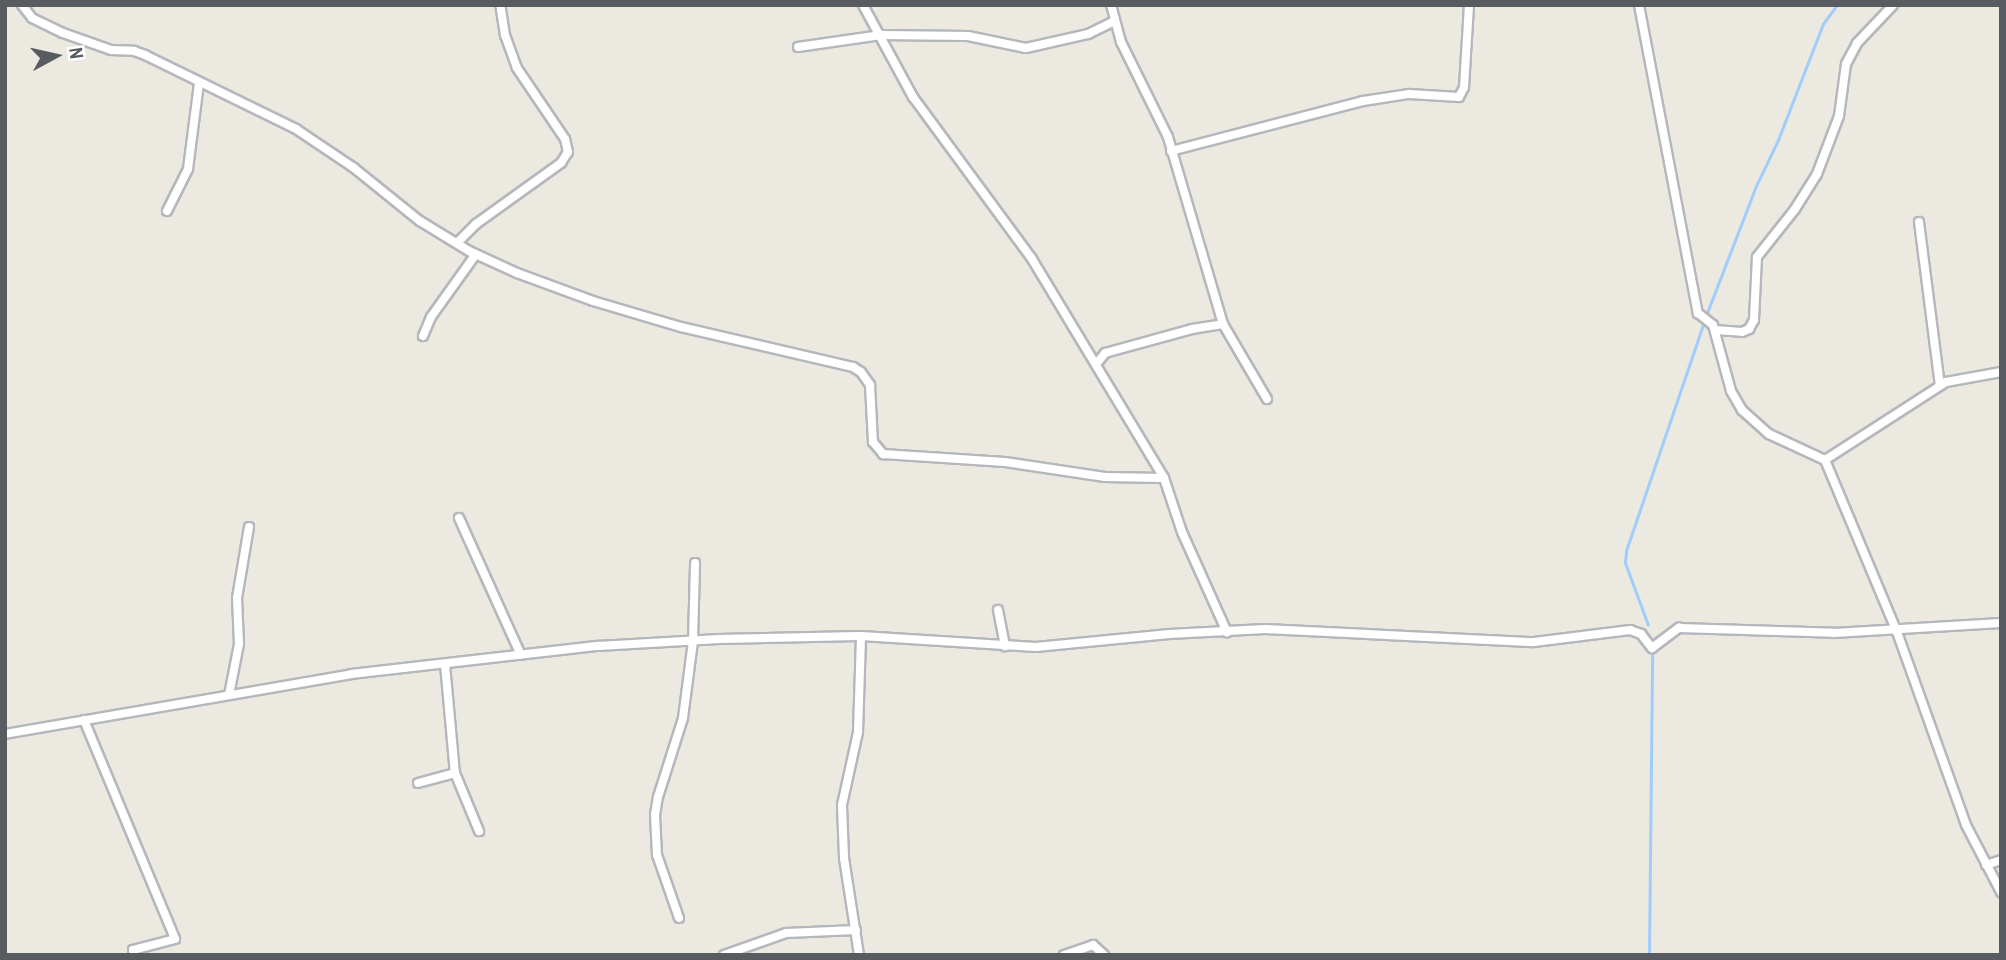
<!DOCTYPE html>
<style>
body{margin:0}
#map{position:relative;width:2006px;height:960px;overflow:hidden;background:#ebe9e0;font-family:"Archivo Narrow",sans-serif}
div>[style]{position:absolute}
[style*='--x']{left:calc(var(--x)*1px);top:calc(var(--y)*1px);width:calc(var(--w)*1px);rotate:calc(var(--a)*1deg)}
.stream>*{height:2.5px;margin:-1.25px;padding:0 1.25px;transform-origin:1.25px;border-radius:1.25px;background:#a0cdfb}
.roads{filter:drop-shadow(2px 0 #b5b7bc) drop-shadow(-2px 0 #b5b7bc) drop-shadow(0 2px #b5b7bc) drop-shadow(0 -2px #b5b7bc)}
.street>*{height:8px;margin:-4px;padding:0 4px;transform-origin:4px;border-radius:4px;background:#fff}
span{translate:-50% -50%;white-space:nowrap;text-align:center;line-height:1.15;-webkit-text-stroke:5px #fff;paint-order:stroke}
.frame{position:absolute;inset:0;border:7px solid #585b60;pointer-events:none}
.north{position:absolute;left:21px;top:21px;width:70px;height:70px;-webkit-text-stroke:5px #fff;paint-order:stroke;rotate:82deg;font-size:19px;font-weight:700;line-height:28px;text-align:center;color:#585b60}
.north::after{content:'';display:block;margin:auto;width:24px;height:32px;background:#585b60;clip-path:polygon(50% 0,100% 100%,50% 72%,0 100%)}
</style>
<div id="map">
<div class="stream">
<i style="--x:1648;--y:625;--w:66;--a:-110.4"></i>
<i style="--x:1625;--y:563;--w:12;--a:-85"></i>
<i style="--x:1626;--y:551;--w:251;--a:-71.2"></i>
<i style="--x:1707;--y:313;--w:136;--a:-68.9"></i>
<i style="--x:1756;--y:186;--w:51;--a:-64.4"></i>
<i style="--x:1778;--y:140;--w:124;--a:-68.8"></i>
<i style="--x:1823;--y:24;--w:24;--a:-54"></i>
<i style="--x:1649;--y:955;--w:306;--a:-89.4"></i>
</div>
<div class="roads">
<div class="street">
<i style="--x:22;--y:5;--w:16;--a:52"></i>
<i style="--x:32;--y:18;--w:34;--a:26"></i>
<i style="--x:63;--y:33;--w:51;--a:19.5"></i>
<i style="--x:111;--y:50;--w:23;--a:2"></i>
<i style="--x:134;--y:51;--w:12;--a:20"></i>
<i style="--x:145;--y:55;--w:168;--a:26.1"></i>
<i style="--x:296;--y:129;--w:70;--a:33.9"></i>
<i style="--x:354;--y:168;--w:85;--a:38.8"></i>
<i style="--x:420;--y:221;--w:57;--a:31.5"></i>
<i style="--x:469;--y:251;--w:53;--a:24.6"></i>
<i style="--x:517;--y:273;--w:81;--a:20.2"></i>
<i style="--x:593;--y:301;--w:92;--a:16.5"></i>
<i style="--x:681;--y:327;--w:177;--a:13.1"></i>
<i style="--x:853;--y:367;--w:9;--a:32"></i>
<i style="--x:861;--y:372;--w:16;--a:55"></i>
<i style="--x:870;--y:385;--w:57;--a:87"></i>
<i style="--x:873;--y:442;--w:16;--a:50"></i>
<i style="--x:883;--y:454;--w:122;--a:3.8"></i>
<i style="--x:1005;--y:462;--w:101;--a:8.5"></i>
<i style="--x:1105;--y:477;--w:59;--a:1"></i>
<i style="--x:863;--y:5;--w:105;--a:61.5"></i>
<i style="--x:913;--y:97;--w:201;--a:53.7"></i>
<i style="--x:1032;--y:259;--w:256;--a:58.9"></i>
<i style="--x:1164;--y:478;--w:57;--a:71.6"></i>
<i style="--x:1182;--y:532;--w:110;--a:65.8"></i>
<i style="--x:1639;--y:5;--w:314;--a:79.2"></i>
<i style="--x:1698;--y:313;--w:19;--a:39"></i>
<i style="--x:1713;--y:325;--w:68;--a:74.7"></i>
<i style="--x:1731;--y:391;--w:22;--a:60"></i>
<i style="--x:1742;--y:410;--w:36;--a:42"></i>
<i style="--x:1769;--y:434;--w:62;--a:24.9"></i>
<i style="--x:1825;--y:460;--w:186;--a:67.3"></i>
<i style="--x:1897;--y:632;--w:205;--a:70.3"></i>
<i style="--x:1966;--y:825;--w:76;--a:62.4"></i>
<i style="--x:798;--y:47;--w:84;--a:-8.2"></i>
<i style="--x:881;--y:35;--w:87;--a:0.7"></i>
<i style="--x:968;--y:36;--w:59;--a:11.7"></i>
<i style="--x:1026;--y:48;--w:64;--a:-12.7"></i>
<i style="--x:1088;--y:34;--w:30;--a:-26"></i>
<i style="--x:1171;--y:151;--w:198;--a:-14.6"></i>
<i style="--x:1363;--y:101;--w:47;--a:-8.7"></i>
<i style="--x:1409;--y:94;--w:50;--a:3.4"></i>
<i style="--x:1459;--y:97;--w:11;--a:-63"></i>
<i style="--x:1464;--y:87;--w:82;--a:-86.5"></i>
<i style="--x:167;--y:211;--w:47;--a:-63.4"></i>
<i style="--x:188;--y:169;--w:87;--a:-82.7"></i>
<i style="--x:1919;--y:222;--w:164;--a:82.7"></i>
<i style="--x:457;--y:243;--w:27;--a:-45"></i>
<i style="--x:476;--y:224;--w:105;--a:-35.7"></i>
<i style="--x:561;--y:163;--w:13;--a:-58"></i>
<i style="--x:568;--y:152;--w:13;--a:-103"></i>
<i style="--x:565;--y:139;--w:86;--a:-124.1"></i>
<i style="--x:517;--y:68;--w:35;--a:-110"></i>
<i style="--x:505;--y:35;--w:30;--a:-99"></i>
<i style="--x:1223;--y:324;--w:87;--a:59.6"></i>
<i style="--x:1715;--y:330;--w:27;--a:4"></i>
<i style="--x:1742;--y:332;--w:8;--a:-23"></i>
<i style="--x:1749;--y:329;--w:10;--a:-61"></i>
<i style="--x:1754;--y:320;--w:63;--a:-87.3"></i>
<i style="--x:1757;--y:257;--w:61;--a:-51.6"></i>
<i style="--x:1795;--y:209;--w:41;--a:-57.8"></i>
<i style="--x:1817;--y:174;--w:62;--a:-69.2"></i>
<i style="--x:1839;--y:116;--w:52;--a:-82.3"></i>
<i style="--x:1846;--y:64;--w:24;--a:-62"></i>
<i style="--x:1857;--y:43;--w:52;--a:-46.5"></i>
<i style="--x:423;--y:336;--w:21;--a:-67"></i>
<i style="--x:431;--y:317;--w:77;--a:-54.5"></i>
<i style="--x:1097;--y:363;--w:13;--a:-51"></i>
<i style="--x:1105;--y:353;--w:90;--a:-15.4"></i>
<i style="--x:1192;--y:329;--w:31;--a:-9"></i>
<i style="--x:1223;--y:324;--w:195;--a:-106.4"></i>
<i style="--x:1168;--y:137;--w:106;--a:-116.3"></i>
<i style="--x:1121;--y:42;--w:38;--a:-105"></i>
<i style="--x:1825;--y:460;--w:144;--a:-32.8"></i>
<i style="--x:1946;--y:382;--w:56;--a:-10.3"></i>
<i style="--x:459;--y:518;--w:150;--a:65.7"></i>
<i style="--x:998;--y:610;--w:37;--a:79"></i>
<i style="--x:445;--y:664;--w:109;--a:84.8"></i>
<i style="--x:455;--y:773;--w:63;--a:67.5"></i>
<i style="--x:229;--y:695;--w:52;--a:-78.9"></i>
<i style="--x:239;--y:644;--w:46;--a:-92.5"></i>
<i style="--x:237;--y:598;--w:72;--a:-80.4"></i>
<i style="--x:84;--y:720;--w:237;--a:67.4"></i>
<i style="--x:175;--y:939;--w:43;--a:165.3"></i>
<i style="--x:133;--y:950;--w:5;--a:79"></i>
<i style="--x:5;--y:734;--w:351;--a:-9.8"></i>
<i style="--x:351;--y:674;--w:249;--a:-6.5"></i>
<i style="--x:598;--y:646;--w:121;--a:-3.3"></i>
<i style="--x:719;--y:639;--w:142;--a:-1.2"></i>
<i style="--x:861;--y:636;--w:175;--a:3.6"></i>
<i style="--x:1036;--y:647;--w:134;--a:-5.6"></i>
<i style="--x:1169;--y:634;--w:96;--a:-3"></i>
<i style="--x:1265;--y:629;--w:269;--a:2.8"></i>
<i style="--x:1534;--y:642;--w:97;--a:-7.1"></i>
<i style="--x:1630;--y:630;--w:12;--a:20"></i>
<i style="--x:1641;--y:634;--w:18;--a:52"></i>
<i style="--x:1652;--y:648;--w:34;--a:-37"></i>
<i style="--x:1679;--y:628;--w:155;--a:1.8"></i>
<i style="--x:1834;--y:633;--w:167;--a:-3.4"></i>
<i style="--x:418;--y:783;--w:38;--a:-15"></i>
<i style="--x:1986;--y:865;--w:16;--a:-18"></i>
<i style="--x:679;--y:918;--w:67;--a:-109.2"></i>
<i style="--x:657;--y:855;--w:40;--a:-92.9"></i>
<i style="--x:655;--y:815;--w:18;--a:-81"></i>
<i style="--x:658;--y:797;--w:83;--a:-72.4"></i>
<i style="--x:683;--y:718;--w:78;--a:-82.6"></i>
<i style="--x:693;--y:641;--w:78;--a:-88.5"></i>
<i style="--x:724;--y:955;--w:66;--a:-19.5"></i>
<i style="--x:786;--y:933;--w:70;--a:-2.5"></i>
<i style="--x:859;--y:955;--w:98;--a:-98.8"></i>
<i style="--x:844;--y:858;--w:53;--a:-92.2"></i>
<i style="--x:842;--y:805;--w:75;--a:-77.6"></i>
<i style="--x:858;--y:732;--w:96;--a:-88.2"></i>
<i style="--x:1064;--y:955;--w:31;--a:-19"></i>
<i style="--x:1093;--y:945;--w:15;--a:42"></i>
</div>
</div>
<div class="frame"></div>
<div class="north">N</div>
</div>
